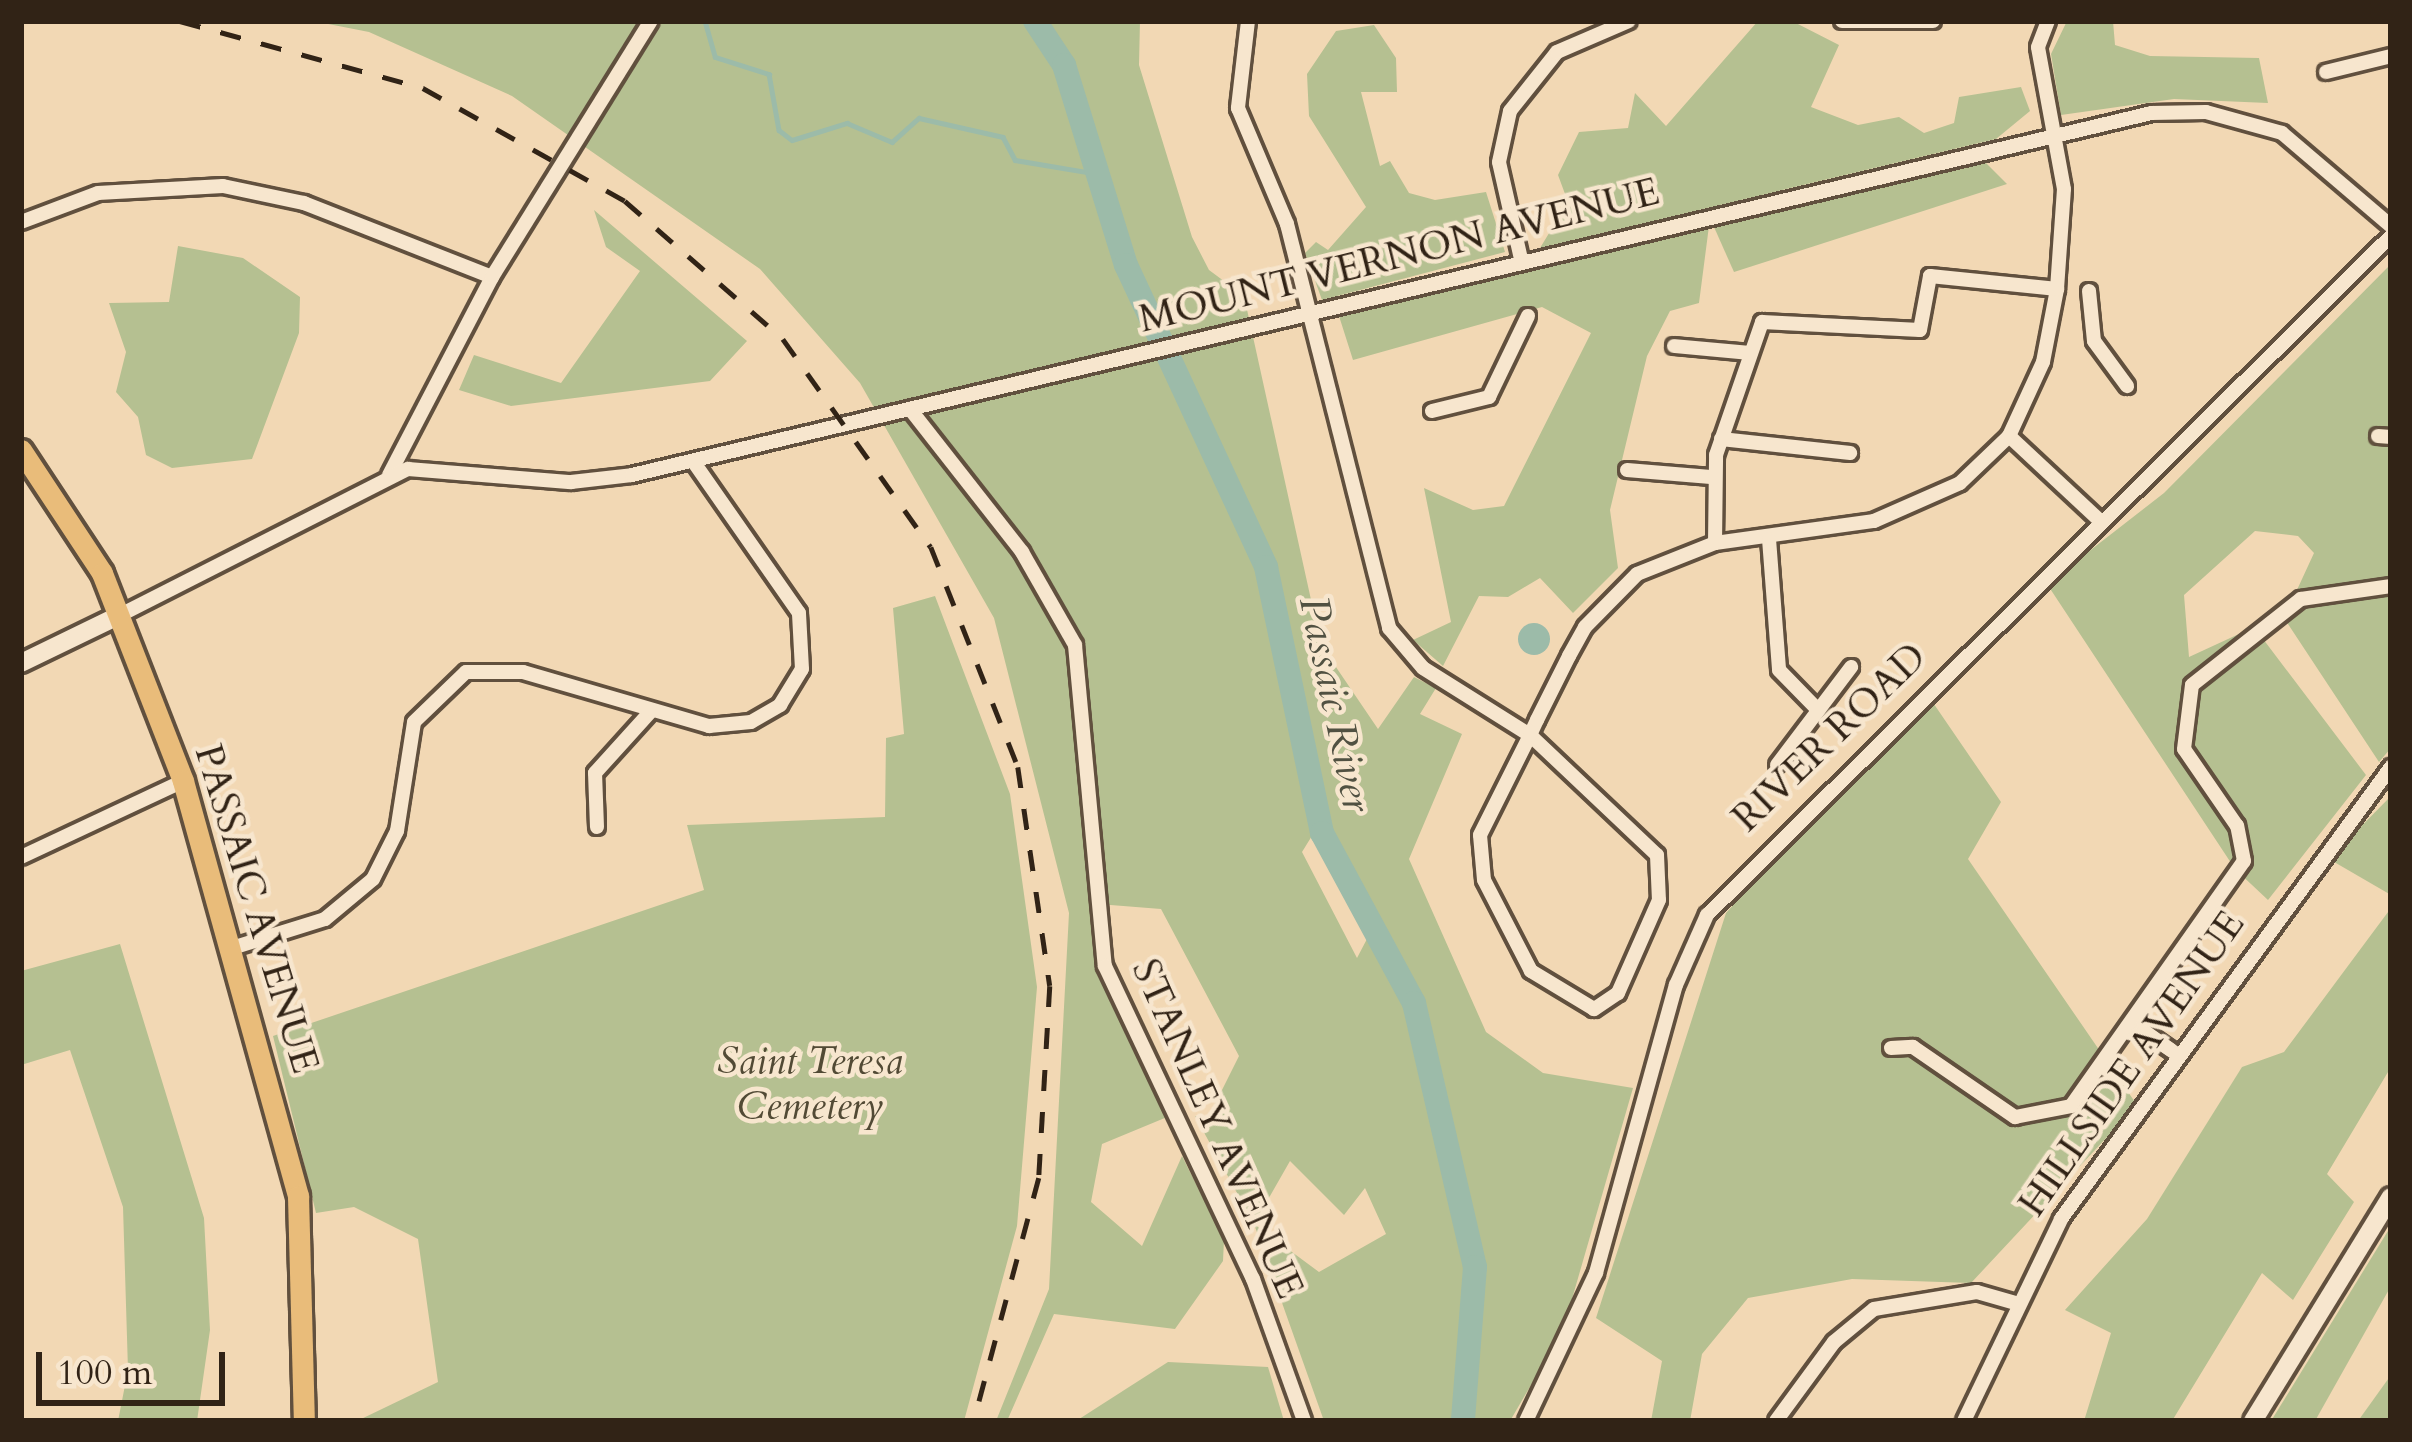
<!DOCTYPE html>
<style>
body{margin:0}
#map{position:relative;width:2412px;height:1442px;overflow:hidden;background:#f2d8b4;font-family:Cardo,serif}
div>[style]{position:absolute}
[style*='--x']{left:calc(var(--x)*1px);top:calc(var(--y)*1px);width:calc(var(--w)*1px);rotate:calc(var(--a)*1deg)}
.green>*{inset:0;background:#b5c091}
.water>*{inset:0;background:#9cbba9}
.round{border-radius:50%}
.stream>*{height:4.5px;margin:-2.25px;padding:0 2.25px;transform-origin:2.25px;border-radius:2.25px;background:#9cbba9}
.river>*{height:24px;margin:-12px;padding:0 12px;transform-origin:12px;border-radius:12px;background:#9cbba9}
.roads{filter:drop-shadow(3px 0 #61503e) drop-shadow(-3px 0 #61503e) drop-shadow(0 3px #61503e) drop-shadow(0 -3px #61503e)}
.street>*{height:14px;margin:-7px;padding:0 7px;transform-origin:7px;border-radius:7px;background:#f7e6ce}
.secondary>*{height:18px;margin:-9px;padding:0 9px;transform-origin:9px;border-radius:9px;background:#f7e6ce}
.primary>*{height:21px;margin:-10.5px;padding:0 10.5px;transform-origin:10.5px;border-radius:10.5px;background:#e9bc7a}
.rail>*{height:4.5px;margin-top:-2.25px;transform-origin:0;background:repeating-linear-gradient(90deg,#312316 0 21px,transparent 0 42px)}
span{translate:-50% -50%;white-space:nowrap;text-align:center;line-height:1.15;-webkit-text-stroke:9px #f7e6ce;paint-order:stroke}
.street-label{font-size:39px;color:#312316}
.park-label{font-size:39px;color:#524a35;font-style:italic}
.water-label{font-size:42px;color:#515142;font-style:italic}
.frame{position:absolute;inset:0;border:24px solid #312316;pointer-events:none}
.scale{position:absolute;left:36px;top:1352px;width:189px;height:54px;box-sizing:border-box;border:6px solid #312316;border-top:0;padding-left:15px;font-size:36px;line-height:42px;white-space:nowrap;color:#312316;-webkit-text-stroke:9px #f7e6ce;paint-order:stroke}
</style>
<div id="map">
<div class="green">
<i style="clip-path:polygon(evenodd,313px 21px,1140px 21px,1139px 65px,1192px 237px,1209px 270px,1244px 296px,1321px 645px,1378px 729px,1414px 677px,1436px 688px,1420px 714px,1462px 734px,1409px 859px,1486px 1032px,1543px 1073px,1633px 1088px,1563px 1330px,1510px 1421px,1324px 1421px,1254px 1224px,1195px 1116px,1209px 1116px,1239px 1056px,1161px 909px,1098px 904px,1108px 990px,1172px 1115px,1102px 1144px,1091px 1202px,1142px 1246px,1182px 1156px,1224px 1240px,1223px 1261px,1175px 1329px,1054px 1314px,1007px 1421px,996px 1421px,1049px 1289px,1069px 913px,994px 618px,860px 383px,760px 269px,512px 96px,369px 32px,313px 21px,1323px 818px,1379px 916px,1357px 958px,1302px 852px,1323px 818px,313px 21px,1290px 1161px,1344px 1215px,1365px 1188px,1386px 1234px,1319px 1272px,1254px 1224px,1290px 1161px)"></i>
<i style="clip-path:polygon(1758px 21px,1792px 21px,1839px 45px,1811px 107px,1858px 125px,1899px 117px,1924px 133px,1954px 123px,1959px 97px,2021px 87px,2030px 111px,1996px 139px,1540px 248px,1568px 202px,1558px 175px,1579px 132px,1628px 128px,1635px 93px,1666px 126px)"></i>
<i style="clip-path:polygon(2067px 21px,2113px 21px,2115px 45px,2150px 56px,2259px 58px,2268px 103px,2174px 99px,2061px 115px,2051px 54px)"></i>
<i style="clip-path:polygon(1374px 25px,1396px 58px,1397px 92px,1361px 92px,1380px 166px,1390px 161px,1409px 193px,1435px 200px,1486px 192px,1505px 252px,1322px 300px,1305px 253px,1316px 242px,1328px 250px,1366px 207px,1309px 116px,1307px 74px,1336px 31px)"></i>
<i style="clip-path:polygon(1984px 161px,2007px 184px,1734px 272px,1714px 227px)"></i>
<i style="clip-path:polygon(594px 210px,747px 341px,710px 381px,511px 406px,459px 390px,474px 355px,561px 383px,640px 271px,606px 247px)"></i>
<i style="clip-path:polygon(1709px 226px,1699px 303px,1670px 311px,1647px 356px,1610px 510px,1618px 568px,1573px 613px,1540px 578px,1508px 597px,1479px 596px,1443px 666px,1413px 640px,1451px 622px,1424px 488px,1473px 510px,1504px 506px,1591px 333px,1542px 307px,1353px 360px,1339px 316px)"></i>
<i style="clip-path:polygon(178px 246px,243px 258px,300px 297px,299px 333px,252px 459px,172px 468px,146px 455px,138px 417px,116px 392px,126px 352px,109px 303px,169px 302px)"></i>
<i style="clip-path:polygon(2391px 264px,2391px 748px,2379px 762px,2284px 618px,2314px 553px,2298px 536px,2255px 531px,2184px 595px,2189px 657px,2254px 627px,2366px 775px,2268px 900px,2235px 869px,2047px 584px,2164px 493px)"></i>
<i style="clip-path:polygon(935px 596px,1010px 794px,1037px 987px,1017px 1226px,964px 1421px,357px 1421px,438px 1382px,418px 1239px,354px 1207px,316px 1213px,273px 1036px,704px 890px,687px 825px,885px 817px,886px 738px,904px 734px,893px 608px)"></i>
<i style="clip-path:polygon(1925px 691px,2001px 802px,1968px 859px,2137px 1105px,1971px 1283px,1852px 1279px,1748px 1298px,1702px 1354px,1690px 1421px,1651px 1421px,1662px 1361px,1596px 1318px,1726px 913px)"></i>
<i style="clip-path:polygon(2391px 796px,2391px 895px,2329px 859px)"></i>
<i style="clip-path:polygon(2391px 908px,2391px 1067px,2327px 1174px,2354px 1202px,2293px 1300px,2262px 1273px,2172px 1421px,2084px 1421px,2111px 1333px,2065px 1310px,2147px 1219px,2242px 1067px,2284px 1052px)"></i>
<i style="clip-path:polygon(120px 944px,204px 1218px,210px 1330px,197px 1421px,118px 1421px,128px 1370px,123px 1207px,70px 1050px,21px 1065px,21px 971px)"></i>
<i style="clip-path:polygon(2391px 1226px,2391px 1286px,2315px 1421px,2271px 1421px)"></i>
<i style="clip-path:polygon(1168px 1362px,1268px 1367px,1284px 1421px,1076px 1421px)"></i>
<i style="clip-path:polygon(2391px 1375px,2391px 1421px,2358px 1421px)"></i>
</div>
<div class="water">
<i class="round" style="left:1518px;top:623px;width:32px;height:32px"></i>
</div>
<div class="stream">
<i style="--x:705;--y:21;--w:37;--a:74"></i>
<i style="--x:715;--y:57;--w:57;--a:17.5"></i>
<i style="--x:769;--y:74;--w:57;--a:79.9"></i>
<i style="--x:779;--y:130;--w:16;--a:38"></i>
<i style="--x:792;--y:140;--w:58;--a:-17.2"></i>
<i style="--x:847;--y:123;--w:49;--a:22.9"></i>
<i style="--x:892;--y:142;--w:36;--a:-42"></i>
<i style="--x:919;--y:118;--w:86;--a:12.7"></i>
<i style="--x:1003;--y:137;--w:26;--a:62"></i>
<i style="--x:1015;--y:160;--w:85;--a:9.5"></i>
</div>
<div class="river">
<i style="--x:1035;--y:21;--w:53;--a:56.6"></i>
<i style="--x:1064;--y:65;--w:209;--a:72.8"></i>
<i style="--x:1126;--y:265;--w:333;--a:65.1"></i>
<i style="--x:1266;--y:567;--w:272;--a:78.1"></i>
<i style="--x:1322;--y:833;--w:193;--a:61.6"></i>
<i style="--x:1414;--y:1003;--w:271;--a:77"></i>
<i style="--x:1475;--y:1267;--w:154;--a:94.5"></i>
</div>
<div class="roads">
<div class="street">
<i style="--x:1248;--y:21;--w:88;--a:96.6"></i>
<i style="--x:1238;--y:108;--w:126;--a:67.1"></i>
<i style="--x:1287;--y:224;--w:417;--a:75.8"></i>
<i style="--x:1389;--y:628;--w:52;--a:49.6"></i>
<i style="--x:1423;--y:668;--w:126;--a:32.1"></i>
<i style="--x:1530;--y:735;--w:175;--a:43.4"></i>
<i style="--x:1657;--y:855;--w:45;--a:87.5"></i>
<i style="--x:1659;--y:900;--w:102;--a:113.8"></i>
<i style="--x:1618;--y:993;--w:29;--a:146"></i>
<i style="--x:1594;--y:1009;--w:74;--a:-148.9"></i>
<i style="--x:1531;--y:971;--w:102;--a:-117.3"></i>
<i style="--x:1484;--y:880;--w:45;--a:-95.1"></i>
<i style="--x:1480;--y:835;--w:112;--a:-63.4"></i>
<i style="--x:1530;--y:735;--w:17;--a:-65"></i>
<i style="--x:1537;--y:720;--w:72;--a:-63.4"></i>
<i style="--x:1569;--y:656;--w:33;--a:-61"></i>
<i style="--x:1585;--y:627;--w:74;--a:-45.5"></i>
<i style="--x:1637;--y:574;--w:84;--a:-21.7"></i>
<i style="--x:1715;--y:543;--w:161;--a:-7.9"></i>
<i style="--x:1874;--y:521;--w:94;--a:-23.8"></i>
<i style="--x:1960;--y:483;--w:68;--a:-43.8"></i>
<i style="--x:2009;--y:436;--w:81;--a:-65.3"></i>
<i style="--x:2043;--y:362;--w:74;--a:-79.1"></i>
<i style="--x:2057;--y:289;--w:100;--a:-86"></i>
<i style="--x:2064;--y:189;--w:144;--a:-100.4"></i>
<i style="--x:2038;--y:47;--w:28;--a:-69"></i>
<i style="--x:1842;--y:21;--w:91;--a:0"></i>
<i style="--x:2326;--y:72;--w:67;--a:-13.8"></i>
<i style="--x:21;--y:222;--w:82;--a:-20.6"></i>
<i style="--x:98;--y:193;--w:125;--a:-3.2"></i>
<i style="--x:223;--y:186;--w:83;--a:11.9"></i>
<i style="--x:304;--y:203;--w:202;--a:21.5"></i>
<i style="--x:1521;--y:259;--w:99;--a:-102.8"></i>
<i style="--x:1499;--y:162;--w:52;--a:-77.8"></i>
<i style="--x:1510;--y:111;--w:75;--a:-51.5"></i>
<i style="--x:1557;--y:52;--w:78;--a:-23.3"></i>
<i style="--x:2089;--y:291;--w:50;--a:84.3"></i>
<i style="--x:2094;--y:341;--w:56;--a:53.7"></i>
<i style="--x:1674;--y:346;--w:75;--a:5.3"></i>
<i style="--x:910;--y:409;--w:182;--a:51.9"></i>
<i style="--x:1022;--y:552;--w:107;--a:60.3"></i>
<i style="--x:1075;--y:645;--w:322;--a:84.7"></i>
<i style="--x:1105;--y:966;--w:346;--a:64.7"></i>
<i style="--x:1253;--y:1279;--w:151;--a:70.2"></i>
<i style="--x:1432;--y:411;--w:59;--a:-13.8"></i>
<i style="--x:1489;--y:397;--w:90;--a:-64.3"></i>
<i style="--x:2009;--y:436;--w:123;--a:43"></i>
<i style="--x:2378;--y:436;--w:13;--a:4"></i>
<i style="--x:1721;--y:439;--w:130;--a:6.2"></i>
<i style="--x:1627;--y:470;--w:84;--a:4.8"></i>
<i style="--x:389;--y:475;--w:223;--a:-62.5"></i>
<i style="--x:492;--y:277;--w:301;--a:-58.2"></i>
<i style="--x:1769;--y:539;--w:131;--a:85.6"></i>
<i style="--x:1779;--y:670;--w:56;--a:45.7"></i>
<i style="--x:1715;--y:543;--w:88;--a:-89.3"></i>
<i style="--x:1716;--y:455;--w:141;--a:-70.9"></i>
<i style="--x:1762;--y:322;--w:158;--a:2.9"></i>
<i style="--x:1920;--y:330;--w:55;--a:-79.5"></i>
<i style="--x:1930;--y:276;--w:128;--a:5.8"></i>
<i style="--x:122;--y:614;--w:321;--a:-26.9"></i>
<i style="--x:408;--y:469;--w:164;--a:4.6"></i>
<i style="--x:571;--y:482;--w:61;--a:-6.5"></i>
<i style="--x:632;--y:475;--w:1562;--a:-13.4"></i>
<i style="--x:2151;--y:113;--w:55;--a:-1"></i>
<i style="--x:2206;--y:112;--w:79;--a:15.4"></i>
<i style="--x:2282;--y:133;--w:143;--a:40.5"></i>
<i style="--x:1777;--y:765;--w:123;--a:-52.9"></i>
<i style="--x:597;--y:827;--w:54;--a:-92.1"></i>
<i style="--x:595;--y:773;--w:85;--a:-47.9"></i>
<i style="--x:21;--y:857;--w:179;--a:-25.1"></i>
<i style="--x:232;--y:948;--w:97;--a:-17.3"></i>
<i style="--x:325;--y:919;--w:62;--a:-39.8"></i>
<i style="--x:373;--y:879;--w:54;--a:-63.4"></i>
<i style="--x:397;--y:831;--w:110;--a:-81.1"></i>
<i style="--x:414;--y:722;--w:72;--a:-43.9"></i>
<i style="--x:466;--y:672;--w:57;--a:0"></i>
<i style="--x:523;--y:672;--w:194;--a:16.2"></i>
<i style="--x:709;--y:726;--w:42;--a:-5.4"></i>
<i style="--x:751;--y:722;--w:34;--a:-30"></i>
<i style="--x:780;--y:705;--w:42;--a:-58.6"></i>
<i style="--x:802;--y:669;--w:56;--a:-93.1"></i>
<i style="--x:799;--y:613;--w:185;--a:-124.9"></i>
<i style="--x:2134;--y:1024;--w:45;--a:35.1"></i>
<i style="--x:2140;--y:1029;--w:42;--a:34.4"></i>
<i style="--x:1891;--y:1048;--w:22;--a:-3"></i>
<i style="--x:1913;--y:1047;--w:124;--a:34.5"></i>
<i style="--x:2015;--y:1117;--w:57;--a:-11.1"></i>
<i style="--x:2071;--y:1106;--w:300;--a:-54.8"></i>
<i style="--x:2244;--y:861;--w:36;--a:-101"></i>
<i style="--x:2237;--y:826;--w:93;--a:-124.5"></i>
<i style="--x:2184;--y:749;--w:64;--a:-82.9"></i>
<i style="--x:2192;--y:685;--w:139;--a:-38.3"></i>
<i style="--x:2301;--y:599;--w:91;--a:-8.2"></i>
<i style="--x:1526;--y:1421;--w:164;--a:-64.7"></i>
<i style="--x:1596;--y:1273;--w:299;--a:-74.5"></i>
<i style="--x:1676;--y:985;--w:77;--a:-66.1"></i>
<i style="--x:1707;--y:915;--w:964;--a:-44.79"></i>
<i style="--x:1776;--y:1421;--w:98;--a:-53.7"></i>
<i style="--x:1834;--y:1342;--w:52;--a:-39.5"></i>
<i style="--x:1874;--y:1309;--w:104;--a:-9.4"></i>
<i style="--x:1977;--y:1292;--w:40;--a:16"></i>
<i style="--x:1964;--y:1421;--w:224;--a:-64.3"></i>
<i style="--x:2061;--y:1219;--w:560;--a:-53.87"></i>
</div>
<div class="secondary">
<i style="--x:21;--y:663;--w:112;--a:-25.9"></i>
<i style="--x:2253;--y:1421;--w:263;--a:-58.4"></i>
</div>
<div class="primary">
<i style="--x:21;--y:450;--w:147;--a:56.6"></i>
<i style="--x:102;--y:573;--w:223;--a:68.7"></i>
<i style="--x:183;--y:781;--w:431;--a:74.5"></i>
<i style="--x:298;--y:1196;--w:225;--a:88.5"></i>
</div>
</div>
<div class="rail">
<i style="--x:180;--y:21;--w:252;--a:15.4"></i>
<i style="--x:423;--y:88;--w:231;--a:29.2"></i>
<i style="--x:625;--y:201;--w:210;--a:41.1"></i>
<i style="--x:783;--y:339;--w:255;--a:54.6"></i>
<i style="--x:931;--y:547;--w:237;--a:68.4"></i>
<i style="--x:1018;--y:767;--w:221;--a:81.7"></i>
<i style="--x:1050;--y:986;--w:192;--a:93.3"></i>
<i style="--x:1039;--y:1178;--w:252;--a:105"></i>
</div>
<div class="street-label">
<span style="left:1399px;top:256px;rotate:-14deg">MOUNT VERNON AVENUE</span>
<span style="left:1830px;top:738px;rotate:-44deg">RIVER ROAD</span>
<span style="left:256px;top:909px;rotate:73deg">PASSAIC AVENUE</span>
<span style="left:2132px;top:1064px;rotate:-55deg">HILLSIDE AVENUE</span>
<span style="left:1217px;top:1129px;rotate:66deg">STANLEY AVENUE</span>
</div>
<div class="park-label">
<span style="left:810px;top:1084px">Saint Teresa<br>Cemetery</span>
</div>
<div class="water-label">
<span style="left:1335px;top:704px;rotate:78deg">Passaic River</span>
</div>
<div class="frame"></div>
<div class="scale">100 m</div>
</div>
